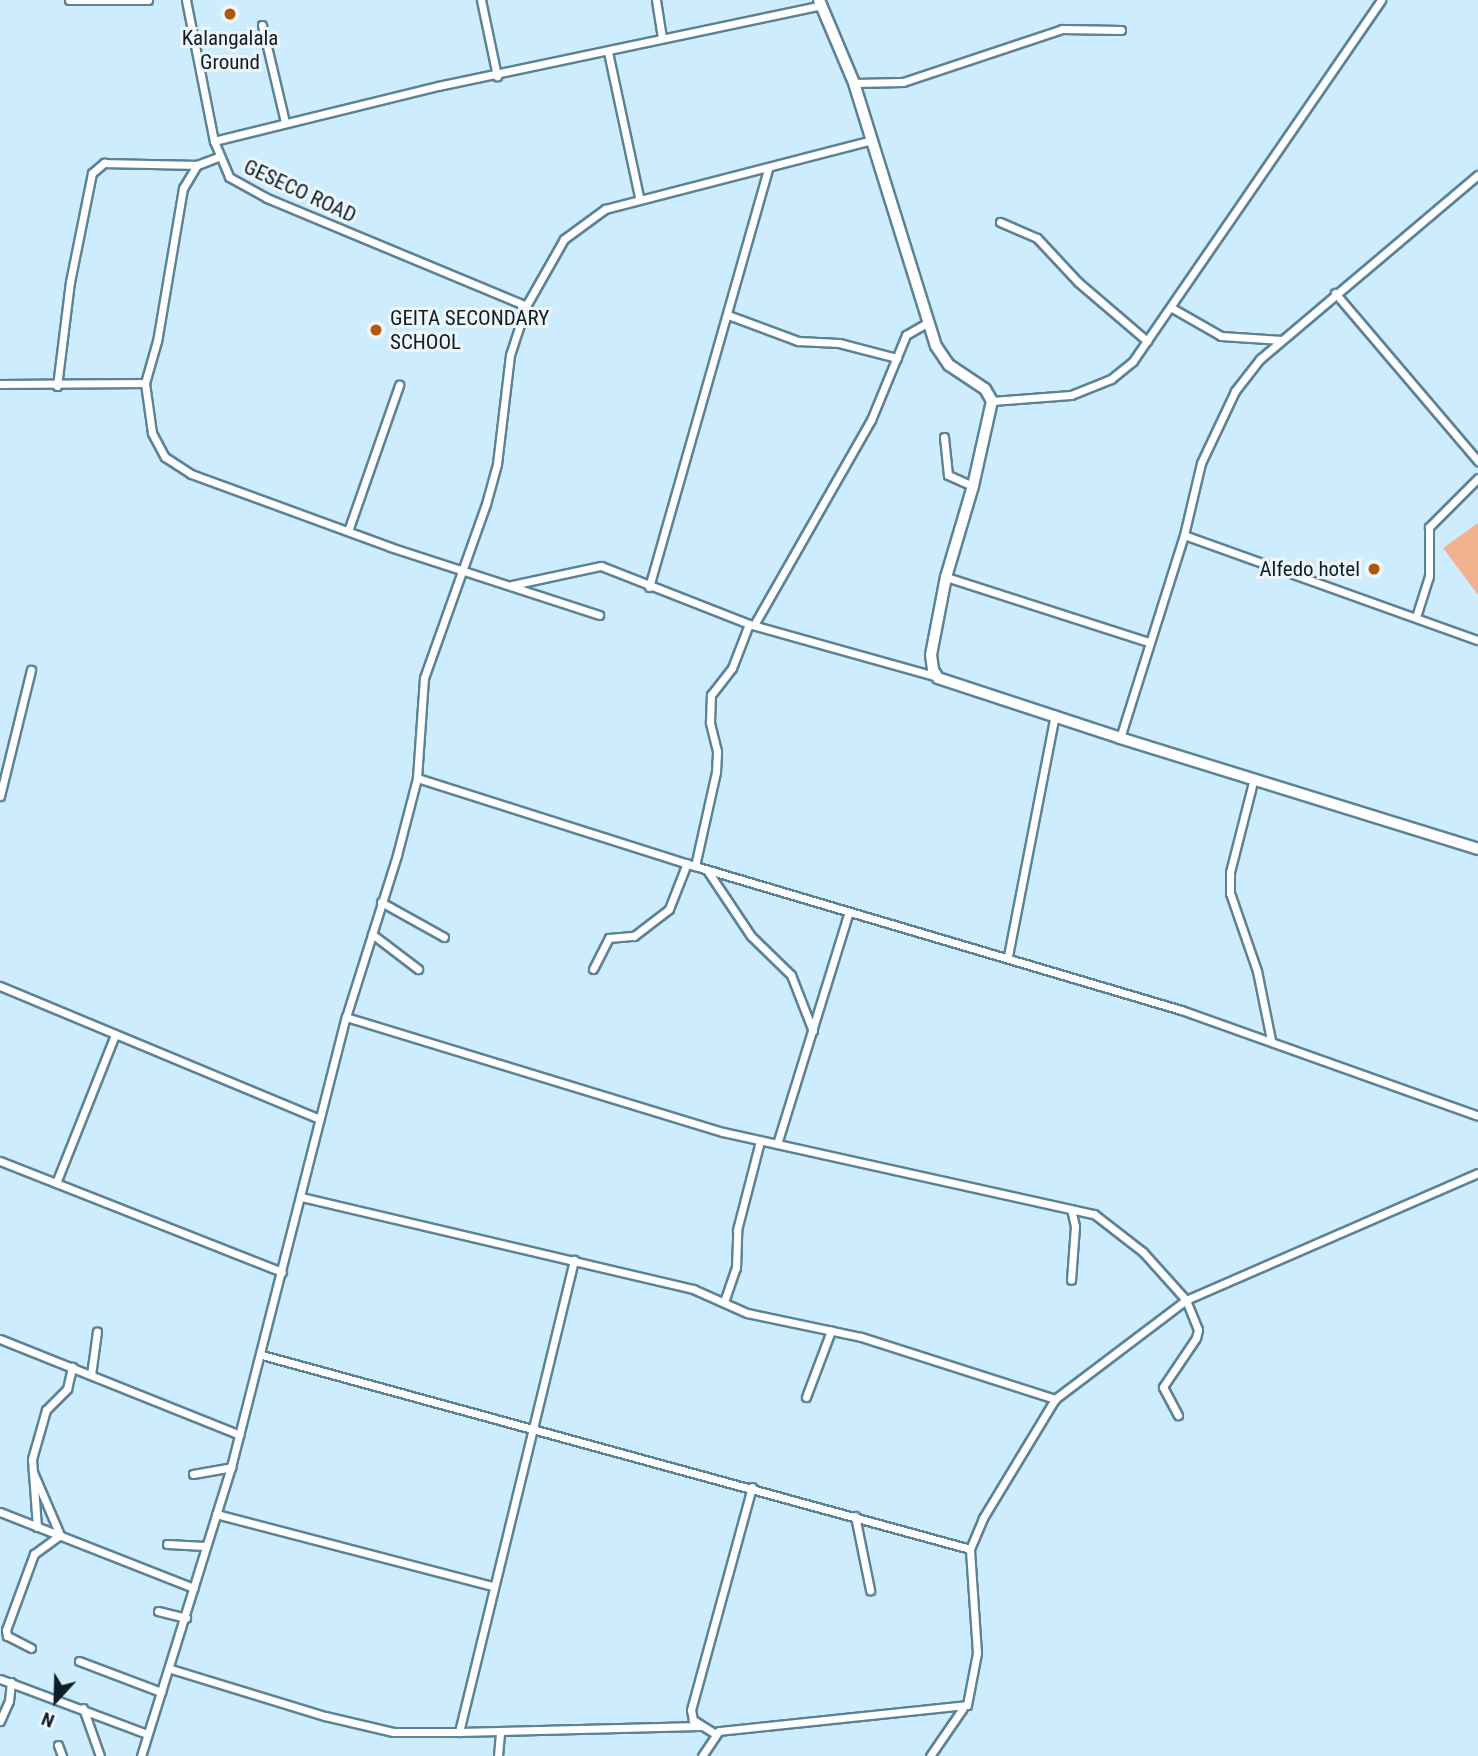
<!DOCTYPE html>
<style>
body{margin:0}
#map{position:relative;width:1478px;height:1756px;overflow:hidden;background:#cdedfe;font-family:"Roboto Condensed",sans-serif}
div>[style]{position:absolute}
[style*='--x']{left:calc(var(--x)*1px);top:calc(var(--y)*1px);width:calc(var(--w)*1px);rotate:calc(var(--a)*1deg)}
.green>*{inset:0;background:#f3b28e}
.roads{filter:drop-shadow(2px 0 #5d8295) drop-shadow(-2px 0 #5d8295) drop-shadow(0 2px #5d8295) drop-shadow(0 -2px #5d8295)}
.minor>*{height:7px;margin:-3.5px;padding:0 3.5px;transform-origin:3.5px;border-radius:3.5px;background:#fff}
.tertiary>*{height:10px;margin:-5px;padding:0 5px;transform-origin:5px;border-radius:5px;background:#fff}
.dots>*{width:19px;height:19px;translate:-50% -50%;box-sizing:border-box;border:4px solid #eef6fa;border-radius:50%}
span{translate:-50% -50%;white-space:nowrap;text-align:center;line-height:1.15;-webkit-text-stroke:6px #eef6fa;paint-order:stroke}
.poi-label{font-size:21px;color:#0e1e25}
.left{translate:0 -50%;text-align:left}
.right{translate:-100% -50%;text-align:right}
.street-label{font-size:21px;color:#0e1e25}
.north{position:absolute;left:21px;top:1665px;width:70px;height:70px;-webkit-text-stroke:5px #eef6fa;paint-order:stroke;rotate:202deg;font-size:19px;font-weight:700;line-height:28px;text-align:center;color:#0e1e25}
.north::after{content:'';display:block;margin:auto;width:24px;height:32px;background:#0e1e25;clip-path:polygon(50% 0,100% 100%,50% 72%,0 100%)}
</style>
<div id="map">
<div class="green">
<i style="clip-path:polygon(1478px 523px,1478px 595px,1443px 548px)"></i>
</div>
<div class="roads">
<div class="minor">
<i style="--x:69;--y:0;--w:79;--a:0"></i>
<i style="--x:186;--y:0;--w:144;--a:78.8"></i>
<i style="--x:214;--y:141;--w:39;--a:67"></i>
<i style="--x:229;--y:177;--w:43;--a:28.9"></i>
<i style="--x:267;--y:198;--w:281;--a:22.6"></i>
<i style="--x:481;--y:0;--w:78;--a:78.1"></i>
<i style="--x:656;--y:0;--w:39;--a:81"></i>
<i style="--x:262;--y:25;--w:100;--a:76.7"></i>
<i style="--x:608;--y:52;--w:148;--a:77.9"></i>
<i style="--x:854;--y:83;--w:49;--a:-1.2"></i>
<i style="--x:903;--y:82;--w:168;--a:-18.4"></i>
<i style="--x:1062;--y:29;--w:59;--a:1"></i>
<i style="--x:214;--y:141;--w:231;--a:-13.8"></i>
<i style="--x:438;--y:86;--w:391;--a:-11.9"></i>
<i style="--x:218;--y:157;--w:22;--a:159"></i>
<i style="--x:197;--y:165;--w:27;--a:121"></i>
<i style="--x:183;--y:188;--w:155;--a:99.6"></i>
<i style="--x:157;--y:341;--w:44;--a:105.9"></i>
<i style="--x:145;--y:383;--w:50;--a:82"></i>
<i style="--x:152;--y:433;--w:27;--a:62"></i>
<i style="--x:165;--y:457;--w:31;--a:33"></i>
<i style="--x:191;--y:474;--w:212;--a:20.1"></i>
<i style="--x:390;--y:547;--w:220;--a:18"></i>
<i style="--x:1000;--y:222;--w:40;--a:23.4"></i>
<i style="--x:1037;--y:238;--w:60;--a:47"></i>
<i style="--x:1078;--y:282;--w:91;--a:40.5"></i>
<i style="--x:1335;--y:293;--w:221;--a:49.6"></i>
<i style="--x:1172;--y:308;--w:56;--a:29.7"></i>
<i style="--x:1221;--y:336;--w:61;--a:3.8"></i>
<i style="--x:728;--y:315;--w:75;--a:20.4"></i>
<i style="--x:798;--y:341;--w:41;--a:2.8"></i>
<i style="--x:839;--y:343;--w:60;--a:14.5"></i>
<i style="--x:0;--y:384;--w:145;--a:-0.4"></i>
<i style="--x:57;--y:386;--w:105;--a:-82.9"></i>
<i style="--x:70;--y:282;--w:111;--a:-78.6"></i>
<i style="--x:92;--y:173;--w:16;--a:-40"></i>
<i style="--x:104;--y:163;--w:93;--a:1.2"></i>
<i style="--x:992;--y:401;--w:79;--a:-4.3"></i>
<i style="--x:1071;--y:395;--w:43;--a:-21.8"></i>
<i style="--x:1111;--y:379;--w:28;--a:-39"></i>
<i style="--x:1133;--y:361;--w:438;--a:-55.5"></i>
<i style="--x:944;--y:437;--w:38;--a:84"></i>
<i style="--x:948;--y:475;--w:27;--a:24"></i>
<i style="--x:348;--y:531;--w:155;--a:-70.7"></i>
<i style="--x:1184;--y:535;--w:312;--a:19.7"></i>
<i style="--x:946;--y:577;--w:212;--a:17.8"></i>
<i style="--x:512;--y:585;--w:91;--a:-12.1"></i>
<i style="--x:601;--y:566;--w:159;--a:21.4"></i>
<i style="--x:749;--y:624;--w:196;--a:15.7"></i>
<i style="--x:649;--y:587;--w:435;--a:-74.1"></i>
<i style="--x:1416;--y:617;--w:43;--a:-72.4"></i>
<i style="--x:1429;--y:576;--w:49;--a:-90"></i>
<i style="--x:1429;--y:527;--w:69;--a:-45"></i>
<i style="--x:754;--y:625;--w:236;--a:-60.3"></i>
<i style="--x:871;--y:420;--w:92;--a:-67.6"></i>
<i style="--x:906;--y:335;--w:24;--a:-30"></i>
<i style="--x:1120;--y:738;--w:213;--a:-72.5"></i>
<i style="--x:1184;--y:535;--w:74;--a:-76.7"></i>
<i style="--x:1201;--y:463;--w:80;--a:-64.7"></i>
<i style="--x:1235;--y:391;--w:41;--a:-52"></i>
<i style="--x:1260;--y:359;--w:285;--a:-40.2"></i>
<i style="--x:417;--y:778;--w:292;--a:17.6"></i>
<i style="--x:695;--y:866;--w:507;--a:16.5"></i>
<i style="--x:1181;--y:1010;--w:315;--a:19.6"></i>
<i style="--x:1254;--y:778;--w:97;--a:104.3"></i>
<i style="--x:1230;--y:872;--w:21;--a:90"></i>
<i style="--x:1230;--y:893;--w:83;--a:70.9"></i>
<i style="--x:1257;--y:971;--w:70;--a:78.5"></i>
<i style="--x:0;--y:796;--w:130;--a:-76.2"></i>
<i style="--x:695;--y:866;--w:96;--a:-77.4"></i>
<i style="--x:716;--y:772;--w:21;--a:-87"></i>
<i style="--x:717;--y:751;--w:30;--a:-104"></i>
<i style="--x:710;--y:722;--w:27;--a:-88"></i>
<i style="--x:711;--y:695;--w:34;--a:-52"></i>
<i style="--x:732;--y:668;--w:47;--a:-68.9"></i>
<i style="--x:707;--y:870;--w:79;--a:56.3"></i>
<i style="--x:751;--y:936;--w:56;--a:44.3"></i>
<i style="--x:791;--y:975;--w:60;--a:68.6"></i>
<i style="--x:381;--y:902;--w:72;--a:29.1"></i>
<i style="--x:372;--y:934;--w:58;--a:37.3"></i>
<i style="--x:1008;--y:956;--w:246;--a:-79"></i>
<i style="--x:593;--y:969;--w:35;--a:-63"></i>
<i style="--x:609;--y:938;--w:25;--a:-5"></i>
<i style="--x:634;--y:936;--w:44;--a:-37.6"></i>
<i style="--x:669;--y:909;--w:49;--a:-68.6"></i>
<i style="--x:0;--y:986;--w:346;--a:22.6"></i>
<i style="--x:346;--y:1017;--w:394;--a:17"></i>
<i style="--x:723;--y:1132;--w:380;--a:12.5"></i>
<i style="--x:1094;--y:1214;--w:62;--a:37.8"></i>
<i style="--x:1143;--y:1252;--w:64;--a:48.1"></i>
<i style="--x:1186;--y:1300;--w:32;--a:68"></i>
<i style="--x:1198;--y:1330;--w:8;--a:104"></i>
<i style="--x:1196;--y:1338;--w:59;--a:124"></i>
<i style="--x:1163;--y:1387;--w:32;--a:62"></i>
<i style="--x:777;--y:1144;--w:243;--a:-72.8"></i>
<i style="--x:0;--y:1161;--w:303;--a:21.5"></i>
<i style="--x:56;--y:1183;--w:159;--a:-68.3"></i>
<i style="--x:301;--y:1197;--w:403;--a:13.2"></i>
<i style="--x:693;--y:1289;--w:59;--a:24"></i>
<i style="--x:747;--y:1313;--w:116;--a:11.9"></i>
<i style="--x:861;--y:1337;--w:204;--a:17.7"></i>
<i style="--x:1071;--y:1209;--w:17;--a:77"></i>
<i style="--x:1075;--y:1226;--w:54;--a:94.2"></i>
<i style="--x:724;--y:1302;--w:36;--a:-71"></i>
<i style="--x:736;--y:1268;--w:38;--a:-88"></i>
<i style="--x:737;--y:1230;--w:92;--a:-75.5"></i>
<i style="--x:0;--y:1339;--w:258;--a:21.8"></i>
<i style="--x:262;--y:1355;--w:734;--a:15.32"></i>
<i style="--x:91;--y:1375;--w:44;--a:-82.2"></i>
<i style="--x:806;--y:1397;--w:71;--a:-69.3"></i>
<i style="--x:193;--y:1474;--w:39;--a:-10"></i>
<i style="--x:0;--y:1512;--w:208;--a:21.4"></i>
<i style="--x:216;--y:1514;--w:285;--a:14.6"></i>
<i style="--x:855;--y:1516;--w:76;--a:78.5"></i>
<i style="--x:37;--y:1527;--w:68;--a:-94.2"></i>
<i style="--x:32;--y:1459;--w:51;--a:-74.1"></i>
<i style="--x:46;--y:1410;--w:30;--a:-45"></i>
<i style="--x:67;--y:1389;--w:23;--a:-77"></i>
<i style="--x:167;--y:1544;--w:38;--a:3"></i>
<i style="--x:158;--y:1611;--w:29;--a:14"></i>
<i style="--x:31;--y:1648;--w:27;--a:-153"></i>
<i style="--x:7;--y:1636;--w:6;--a:-99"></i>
<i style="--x:6;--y:1630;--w:81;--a:-69.8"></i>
<i style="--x:34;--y:1554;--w:32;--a:-36"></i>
<i style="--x:60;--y:1535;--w:69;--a:-113.2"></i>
<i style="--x:79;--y:1661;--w:88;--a:20.7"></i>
<i style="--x:171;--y:1669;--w:161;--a:17"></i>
<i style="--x:325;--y:1716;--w:70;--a:13.2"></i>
<i style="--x:393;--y:1732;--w:66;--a:0"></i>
<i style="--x:459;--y:1732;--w:486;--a:-76.3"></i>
<i style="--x:0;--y:1679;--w:157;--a:20.5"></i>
<i style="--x:83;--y:1708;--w:51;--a:70.5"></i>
<i style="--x:0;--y:1721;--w:22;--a:-66"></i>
<i style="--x:9;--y:1701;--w:19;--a:-84"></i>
<i style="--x:459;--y:1732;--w:241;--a:-1.4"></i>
<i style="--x:714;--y:1733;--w:25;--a:-148"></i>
<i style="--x:693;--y:1720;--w:10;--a:-101"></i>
<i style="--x:691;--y:1710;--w:231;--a:-74.7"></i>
<i style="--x:58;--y:1745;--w:12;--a:70"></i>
<i style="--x:141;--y:1756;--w:303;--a:-72.7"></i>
<i style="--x:231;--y:1467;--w:464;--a:-75.7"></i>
<i style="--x:346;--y:1017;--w:170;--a:-72.5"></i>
<i style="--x:397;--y:855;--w:80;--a:-75.4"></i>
<i style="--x:417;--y:778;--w:100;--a:-86"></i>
<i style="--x:424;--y:678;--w:185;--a:-70.4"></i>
<i style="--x:486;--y:504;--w:41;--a:-74.6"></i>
<i style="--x:497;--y:464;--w:110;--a:-83.2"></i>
<i style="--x:510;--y:355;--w:52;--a:-71.9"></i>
<i style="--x:526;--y:306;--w:77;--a:-60.4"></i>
<i style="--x:564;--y:239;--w:51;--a:-36.2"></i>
<i style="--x:605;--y:209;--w:276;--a:-14.5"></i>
<i style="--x:498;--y:1756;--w:22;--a:-85"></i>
<i style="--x:702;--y:1756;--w:30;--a:-56"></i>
<i style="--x:719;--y:1731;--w:249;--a:-6"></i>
<i style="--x:967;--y:1705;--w:53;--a:-79.1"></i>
<i style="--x:977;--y:1653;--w:104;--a:-93.9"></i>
<i style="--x:970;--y:1549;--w:34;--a:-67"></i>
<i style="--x:983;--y:1518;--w:139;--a:-58.8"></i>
<i style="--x:1055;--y:1399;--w:164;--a:-37.1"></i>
<i style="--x:1186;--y:1300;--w:318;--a:-23.5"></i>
<i style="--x:930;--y:1756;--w:58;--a:-55.5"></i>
</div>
<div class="tertiary">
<i style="--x:819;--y:0;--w:90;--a:67.1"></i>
<i style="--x:854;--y:83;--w:275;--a:72.7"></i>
<i style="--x:936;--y:346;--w:23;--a:56"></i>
<i style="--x:949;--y:365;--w:43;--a:33.7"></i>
<i style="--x:985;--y:389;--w:14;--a:60"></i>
<i style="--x:992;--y:401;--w:87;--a:102.6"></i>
<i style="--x:973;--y:486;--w:95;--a:106.5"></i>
<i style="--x:946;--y:577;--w:79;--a:100.9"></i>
<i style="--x:931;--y:655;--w:15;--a:82"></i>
<i style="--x:933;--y:670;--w:9;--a:58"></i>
<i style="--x:938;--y:678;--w:192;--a:18.2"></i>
<i style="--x:1120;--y:738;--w:375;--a:17.2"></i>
</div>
</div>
<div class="dots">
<i style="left:230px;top:14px;background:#b45608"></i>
<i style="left:376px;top:330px;background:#b45608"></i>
<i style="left:1374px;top:569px;background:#b45608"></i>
</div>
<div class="poi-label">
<span style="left:230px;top:50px">Kalangalala<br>Ground</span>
<span class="left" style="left:390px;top:330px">GEITA SECONDARY<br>SCHOOL</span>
<span class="right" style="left:1360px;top:569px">Alfedo hotel</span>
</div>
<div class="street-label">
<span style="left:300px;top:191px;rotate:25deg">GESECO ROAD</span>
</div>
<div class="north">N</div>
</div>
